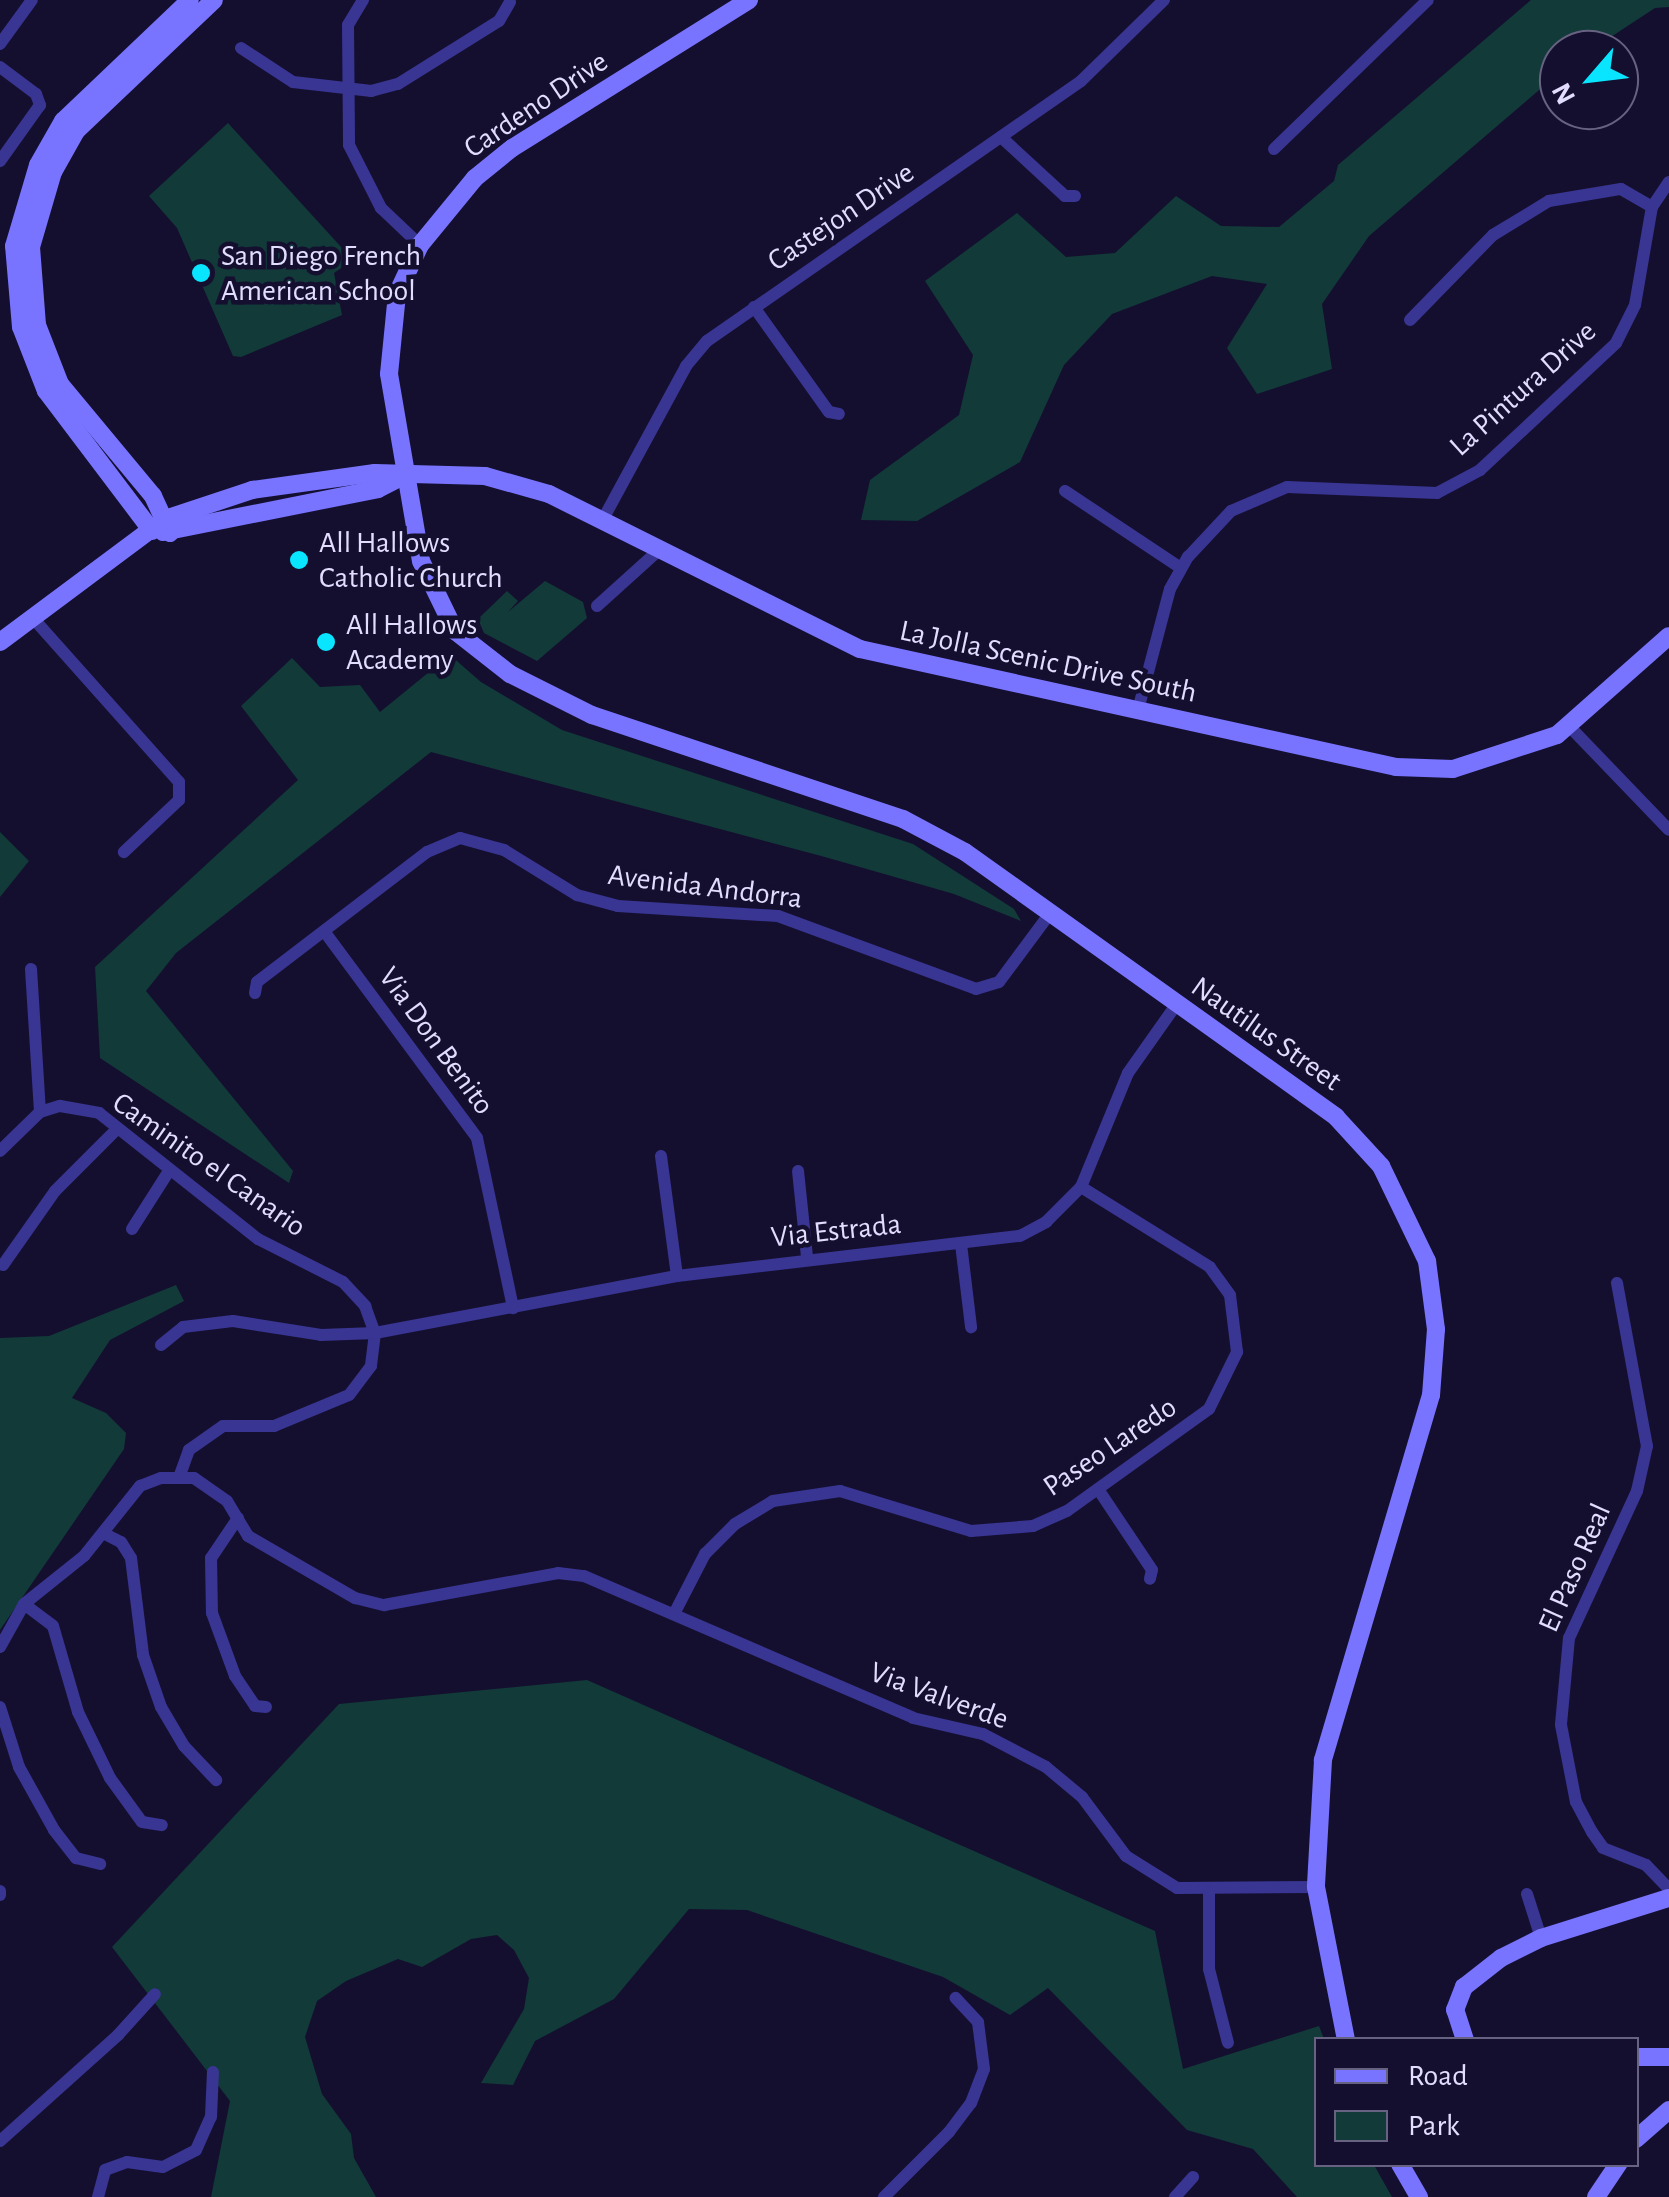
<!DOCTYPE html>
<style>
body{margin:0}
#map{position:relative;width:1669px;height:2197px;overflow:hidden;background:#150f2f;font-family:"Alegreya Sans",sans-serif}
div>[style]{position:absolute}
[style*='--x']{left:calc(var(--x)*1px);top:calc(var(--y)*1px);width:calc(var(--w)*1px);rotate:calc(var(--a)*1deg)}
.green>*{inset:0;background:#113a39}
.street>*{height:12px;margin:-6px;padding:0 6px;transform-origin:6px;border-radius:6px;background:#393593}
.secondary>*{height:18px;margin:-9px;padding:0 9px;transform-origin:9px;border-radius:9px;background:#7874ff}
.dots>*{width:28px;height:28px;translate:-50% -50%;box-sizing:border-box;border:5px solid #150f2f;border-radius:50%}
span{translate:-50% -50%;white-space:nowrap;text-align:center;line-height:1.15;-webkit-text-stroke:9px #150f2f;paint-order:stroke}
.street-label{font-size:30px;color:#e1ddff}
.poi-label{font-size:30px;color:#e1ddff}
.left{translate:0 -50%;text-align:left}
.legend{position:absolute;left:1314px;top:2037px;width:325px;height:130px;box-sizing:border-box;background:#150f2f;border:2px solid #676182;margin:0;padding:12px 18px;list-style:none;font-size:30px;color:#e1ddff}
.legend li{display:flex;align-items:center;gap:20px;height:50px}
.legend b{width:50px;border:2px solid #676182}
.north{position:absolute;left:1539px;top:30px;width:100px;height:100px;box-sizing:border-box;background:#150f2f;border:2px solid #676182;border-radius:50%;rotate:242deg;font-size:28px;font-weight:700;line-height:40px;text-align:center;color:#e1ddff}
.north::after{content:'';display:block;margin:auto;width:35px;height:45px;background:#09e5ff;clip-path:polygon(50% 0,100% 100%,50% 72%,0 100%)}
</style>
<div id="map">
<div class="green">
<i style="clip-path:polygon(1531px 0,1669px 0,1669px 7px,1655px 8px,1591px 50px,1559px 50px,1559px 73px,1369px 236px,1322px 304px,1332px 369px,1257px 394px,1227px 348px,1267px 284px,1212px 276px,1112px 314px,1064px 365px,1020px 462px,917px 521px,861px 520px,870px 480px,959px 415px,973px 355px,925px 281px,1017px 213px,1066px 257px,1115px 253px,1176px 196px,1221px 226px,1279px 227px,1334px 181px,1338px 165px)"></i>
<i style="clip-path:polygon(228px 123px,353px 260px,334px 273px,342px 315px,241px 357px,233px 356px,177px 228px,149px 196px)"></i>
<i style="clip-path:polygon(545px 581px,583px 602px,587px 618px,537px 661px,484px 633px,478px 619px,507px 591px,518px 601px,508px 612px)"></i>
<i style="clip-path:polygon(450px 655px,481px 682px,562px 730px,913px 844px,1014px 909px,1021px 921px,954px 894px,825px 857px,431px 752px,176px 953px,146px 991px,293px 1171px,289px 1183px,100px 1058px,95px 967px,298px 780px,241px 706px,292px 658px,320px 687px,360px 685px,380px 712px)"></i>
<i style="clip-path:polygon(0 832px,29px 861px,0 897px)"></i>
<i style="clip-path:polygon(176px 1285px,184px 1301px,110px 1340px,72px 1398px,106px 1413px,126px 1433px,124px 1449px,0 1630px,0 1338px,49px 1336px)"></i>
<i style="clip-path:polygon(587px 1680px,1155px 1931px,1183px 2069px,1319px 2026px,1324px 2039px,1316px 2040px,1316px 2164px,1374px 2165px,1392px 2197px,1297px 2197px,1253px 2149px,1187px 2130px,1048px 1988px,1010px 2015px,943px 1977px,747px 1910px,689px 1909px,614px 1999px,535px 2041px,513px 2085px,481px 2083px,524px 2009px,529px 1978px,514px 1950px,497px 1935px,471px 1939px,422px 1967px,398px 1959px,346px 1981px,317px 2001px,305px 2037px,322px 2094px,351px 2134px,354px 2158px,376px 2197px,211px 2197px,230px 2101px,112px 1947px,339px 1704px)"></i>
</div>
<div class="street">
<i style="--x:363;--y:0;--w:29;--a:121"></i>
<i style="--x:348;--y:25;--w:120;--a:89.5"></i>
<i style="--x:349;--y:145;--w:71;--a:63.1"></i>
<i style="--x:381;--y:208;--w:54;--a:43.5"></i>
<i style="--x:0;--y:44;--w:54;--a:-54"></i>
<i style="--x:241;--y:48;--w:62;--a:33.2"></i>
<i style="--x:293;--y:82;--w:79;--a:6.6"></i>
<i style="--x:371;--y:91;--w:28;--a:-15"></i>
<i style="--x:398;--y:84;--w:119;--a:-32"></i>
<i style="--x:499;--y:21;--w:22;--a:-60"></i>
<i style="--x:0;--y:67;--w:45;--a:36.9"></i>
<i style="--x:36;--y:94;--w:12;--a:70"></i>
<i style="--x:40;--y:105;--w:69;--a:125.5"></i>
<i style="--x:1001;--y:137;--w:87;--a:42.7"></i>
<i style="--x:1065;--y:196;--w:10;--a:0"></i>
<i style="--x:1274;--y:149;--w:214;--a:-44.1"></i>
<i style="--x:754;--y:307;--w:129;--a:54.5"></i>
<i style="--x:829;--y:412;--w:10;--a:11"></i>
<i style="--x:1410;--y:320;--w:119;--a:-45.7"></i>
<i style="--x:1493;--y:235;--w:66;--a:-31.3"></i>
<i style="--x:1549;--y:201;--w:73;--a:-9.5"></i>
<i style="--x:1621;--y:189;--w:36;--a:30"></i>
<i style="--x:1065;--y:491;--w:139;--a:33.6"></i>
<i style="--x:602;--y:521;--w:176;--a:-61.5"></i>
<i style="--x:686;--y:366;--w:33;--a:-50"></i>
<i style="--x:707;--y:341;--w:455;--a:-34.8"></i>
<i style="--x:1081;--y:81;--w:116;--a:-44.3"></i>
<i style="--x:597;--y:606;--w:84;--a:-42.1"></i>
<i style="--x:32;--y:617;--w:221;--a:48.3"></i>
<i style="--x:179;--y:782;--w:18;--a:90"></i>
<i style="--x:179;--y:800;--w:76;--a:136.6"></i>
<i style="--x:1138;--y:710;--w:125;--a:-75.2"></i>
<i style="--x:1170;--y:589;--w:37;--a:-61"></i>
<i style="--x:1188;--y:557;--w:63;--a:-46.9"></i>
<i style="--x:1231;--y:511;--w:61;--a:-23.2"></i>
<i style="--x:1287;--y:487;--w:150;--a:2.3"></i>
<i style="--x:1437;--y:493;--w:49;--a:-28.1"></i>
<i style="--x:1480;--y:470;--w:186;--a:-43"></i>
<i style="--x:1616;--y:343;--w:42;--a:-63.4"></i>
<i style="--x:1635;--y:305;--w:99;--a:-80.2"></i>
<i style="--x:1652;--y:207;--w:30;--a:-56"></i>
<i style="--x:1569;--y:726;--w:144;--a:46.1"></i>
<i style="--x:324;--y:931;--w:257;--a:53.5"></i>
<i style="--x:477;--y:1138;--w:174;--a:78"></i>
<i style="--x:31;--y:969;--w:143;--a:86.4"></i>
<i style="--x:255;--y:993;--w:11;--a:-80"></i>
<i style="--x:257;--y:982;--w:214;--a:-37.4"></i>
<i style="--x:427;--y:852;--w:36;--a:-23"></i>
<i style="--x:460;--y:838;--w:46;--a:15.3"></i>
<i style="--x:504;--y:850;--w:86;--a:31.7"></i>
<i style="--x:577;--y:895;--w:42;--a:15"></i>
<i style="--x:618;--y:906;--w:160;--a:3.6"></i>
<i style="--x:778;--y:916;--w:211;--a:20.2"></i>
<i style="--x:976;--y:989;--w:24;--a:-17"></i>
<i style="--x:999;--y:982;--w:87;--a:-53.4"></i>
<i style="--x:0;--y:1151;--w:56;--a:-44.3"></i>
<i style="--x:40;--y:1112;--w:21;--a:-17"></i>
<i style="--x:60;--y:1106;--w:40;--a:10"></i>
<i style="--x:99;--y:1113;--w:203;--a:38.4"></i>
<i style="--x:258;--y:1239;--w:95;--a:26.8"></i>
<i style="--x:343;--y:1282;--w:33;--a:47"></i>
<i style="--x:365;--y:1306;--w:29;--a:70"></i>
<i style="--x:375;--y:1333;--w:33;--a:97"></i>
<i style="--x:371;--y:1366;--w:36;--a:127"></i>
<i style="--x:349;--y:1395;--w:81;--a:157.5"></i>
<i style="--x:274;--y:1426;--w:51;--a:180"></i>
<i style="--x:223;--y:1426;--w:42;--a:144.8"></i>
<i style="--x:189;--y:1450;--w:27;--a:110"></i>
<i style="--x:661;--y:1156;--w:121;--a:82.4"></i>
<i style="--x:798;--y:1171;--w:86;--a:84"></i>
<i style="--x:132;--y:1229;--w:69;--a:-57.5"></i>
<i style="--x:961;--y:1244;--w:84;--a:83.1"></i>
<i style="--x:3;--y:1265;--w:90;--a:-54.9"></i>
<i style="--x:55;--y:1191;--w:88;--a:-45"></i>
<i style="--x:1617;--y:1283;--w:166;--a:79.6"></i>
<i style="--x:1647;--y:1446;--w:46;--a:102.5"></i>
<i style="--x:1637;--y:1491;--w:162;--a:114.8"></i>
<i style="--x:1569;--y:1638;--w:87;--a:95.3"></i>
<i style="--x:1561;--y:1725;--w:78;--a:79"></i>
<i style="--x:1576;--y:1802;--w:34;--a:62"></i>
<i style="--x:1592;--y:1832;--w:19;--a:55"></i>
<i style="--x:1603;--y:1848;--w:46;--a:21.6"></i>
<i style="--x:1646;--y:1865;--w:33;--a:46"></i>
<i style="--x:161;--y:1345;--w:28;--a:-39"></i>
<i style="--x:183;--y:1327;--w:50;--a:-6.8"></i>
<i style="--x:233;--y:1321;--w:89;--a:9"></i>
<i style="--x:321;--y:1335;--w:54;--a:-2.1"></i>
<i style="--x:375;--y:1333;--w:307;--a:-10.7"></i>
<i style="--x:677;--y:1276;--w:345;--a:-6.7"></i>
<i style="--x:1020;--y:1236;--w:30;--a:-28"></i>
<i style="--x:1046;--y:1222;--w:49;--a:-45"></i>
<i style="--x:1081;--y:1187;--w:123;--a:-67.6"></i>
<i style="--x:1128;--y:1073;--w:83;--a:-54.8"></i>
<i style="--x:1098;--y:1489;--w:97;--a:56.3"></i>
<i style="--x:1152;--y:1570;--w:9;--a:103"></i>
<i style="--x:238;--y:1518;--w:48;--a:124"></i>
<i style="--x:211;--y:1558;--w:55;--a:89"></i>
<i style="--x:212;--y:1613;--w:67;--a:69.9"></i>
<i style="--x:235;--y:1676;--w:36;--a:56"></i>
<i style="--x:255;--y:1706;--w:11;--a:5"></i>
<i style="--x:103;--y:1533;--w:20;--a:27"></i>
<i style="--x:121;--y:1542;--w:19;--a:58"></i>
<i style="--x:131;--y:1558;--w:98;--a:82.9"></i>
<i style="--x:143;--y:1655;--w:55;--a:70.9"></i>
<i style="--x:161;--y:1707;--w:45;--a:59.5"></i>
<i style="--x:184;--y:1746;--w:47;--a:46.7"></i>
<i style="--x:24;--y:1604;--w:36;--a:37"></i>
<i style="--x:53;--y:1626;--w:90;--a:73.8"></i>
<i style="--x:78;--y:1712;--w:73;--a:64.1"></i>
<i style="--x:110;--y:1778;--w:54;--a:54"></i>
<i style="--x:142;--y:1822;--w:20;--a:9"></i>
<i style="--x:674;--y:1614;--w:68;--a:-62.7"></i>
<i style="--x:705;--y:1554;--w:42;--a:-45"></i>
<i style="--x:735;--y:1524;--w:44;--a:-31.2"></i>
<i style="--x:773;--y:1501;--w:68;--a:-8.5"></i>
<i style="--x:840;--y:1491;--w:137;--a:17"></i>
<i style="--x:971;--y:1531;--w:62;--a:-4.6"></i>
<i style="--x:1033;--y:1526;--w:37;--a:-24"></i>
<i style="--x:1067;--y:1511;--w:175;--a:-35.7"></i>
<i style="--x:1209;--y:1409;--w:64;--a:-63.8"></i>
<i style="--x:1237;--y:1352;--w:57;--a:-97"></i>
<i style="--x:1230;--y:1295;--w:34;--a:-126"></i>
<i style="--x:1210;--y:1267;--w:152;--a:-148.2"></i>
<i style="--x:0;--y:1647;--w:49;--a:-60.8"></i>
<i style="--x:24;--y:1604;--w:77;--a:-38.7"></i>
<i style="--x:84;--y:1556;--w:90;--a:-51.3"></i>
<i style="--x:140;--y:1486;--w:22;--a:-21"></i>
<i style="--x:161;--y:1478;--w:33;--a:0"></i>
<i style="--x:194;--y:1478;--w:40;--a:34.9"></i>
<i style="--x:227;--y:1501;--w:41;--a:59"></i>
<i style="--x:248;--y:1536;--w:124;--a:30.1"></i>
<i style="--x:355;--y:1598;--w:30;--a:14"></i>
<i style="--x:384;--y:1605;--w:177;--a:-10.4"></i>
<i style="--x:558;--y:1573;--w:26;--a:7"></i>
<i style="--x:584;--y:1576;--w:358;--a:23.3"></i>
<i style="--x:913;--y:1718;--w:72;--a:12.9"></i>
<i style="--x:983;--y:1734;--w:71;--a:27.6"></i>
<i style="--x:1046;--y:1767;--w:47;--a:39.8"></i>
<i style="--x:1082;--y:1797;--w:74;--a:53.3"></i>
<i style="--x:1126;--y:1856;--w:60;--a:32.1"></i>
<i style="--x:1177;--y:1888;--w:139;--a:-0.4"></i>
<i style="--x:0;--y:1707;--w:63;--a:72.4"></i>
<i style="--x:19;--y:1767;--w:72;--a:60.9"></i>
<i style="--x:54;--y:1830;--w:36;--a:52"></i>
<i style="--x:76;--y:1858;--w:25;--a:14"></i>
<i style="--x:0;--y:1891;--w:4;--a:90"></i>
<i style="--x:1209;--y:1892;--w:77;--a:90"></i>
<i style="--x:1209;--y:1969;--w:76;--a:75.6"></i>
<i style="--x:1527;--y:1894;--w:46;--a:72.3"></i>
<i style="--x:0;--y:2141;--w:159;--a:-41.9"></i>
<i style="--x:118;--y:2035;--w:55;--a:-47.9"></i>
<i style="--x:98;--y:2197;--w:28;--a:-75"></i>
<i style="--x:105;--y:2170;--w:23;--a:-20"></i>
<i style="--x:127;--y:2162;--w:36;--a:8"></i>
<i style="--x:163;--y:2167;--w:37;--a:-27"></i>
<i style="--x:196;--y:2150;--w:36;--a:-66"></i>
<i style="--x:211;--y:2117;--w:45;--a:-87.5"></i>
<i style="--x:884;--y:2197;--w:92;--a:-45"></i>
<i style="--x:949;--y:2132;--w:36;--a:-53"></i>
<i style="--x:971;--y:2103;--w:36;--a:-69"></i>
<i style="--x:984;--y:2069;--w:47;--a:-97.3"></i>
<i style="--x:978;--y:2022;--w:33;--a:-133"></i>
<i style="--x:1175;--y:2197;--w:27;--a:-48"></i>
</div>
<div class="secondary">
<i style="--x:749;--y:0;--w:279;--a:148"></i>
<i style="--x:512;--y:148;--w:48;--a:141"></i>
<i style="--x:475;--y:178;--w:87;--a:129.4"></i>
<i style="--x:420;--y:245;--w:54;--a:115.1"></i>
<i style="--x:397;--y:294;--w:80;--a:95.7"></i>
<i style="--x:389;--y:374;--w:190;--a:80.3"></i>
<i style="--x:421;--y:561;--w:78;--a:64.1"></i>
<i style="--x:455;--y:631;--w:70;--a:38"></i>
<i style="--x:510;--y:674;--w:92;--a:26.6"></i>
<i style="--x:592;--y:715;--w:328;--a:18.5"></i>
<i style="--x:903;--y:819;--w:70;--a:28"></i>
<i style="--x:965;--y:852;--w:456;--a:35.5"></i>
<i style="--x:1336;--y:1117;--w:67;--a:47.4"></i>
<i style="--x:1381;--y:1166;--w:106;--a:64.2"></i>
<i style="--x:1427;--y:1261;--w:69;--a:82.5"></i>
<i style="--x:1436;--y:1329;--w:66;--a:94.3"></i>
<i style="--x:1431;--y:1395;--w:381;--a:106.5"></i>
<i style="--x:1323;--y:1760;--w:127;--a:93.2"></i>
<i style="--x:1316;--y:1887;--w:156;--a:78.9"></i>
<i style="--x:152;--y:531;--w:176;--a:-127.1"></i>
<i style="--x:46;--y:391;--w:69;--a:-111.3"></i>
<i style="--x:21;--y:327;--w:81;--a:-94.9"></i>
<i style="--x:14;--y:246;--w:84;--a:-73.5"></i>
<i style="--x:38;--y:165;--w:51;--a:-60.4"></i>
<i style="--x:63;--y:121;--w:175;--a:-43.6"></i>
<i style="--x:163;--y:532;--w:219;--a:-11.3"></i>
<i style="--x:378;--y:489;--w:29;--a:-27"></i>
<i style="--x:170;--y:533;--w:41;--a:-114.7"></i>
<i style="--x:153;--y:496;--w:146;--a:-129.7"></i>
<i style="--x:60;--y:384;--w:63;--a:-111.3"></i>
<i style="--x:37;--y:325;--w:78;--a:-94.4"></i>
<i style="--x:31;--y:247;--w:78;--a:-73.7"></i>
<i style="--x:53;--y:172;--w:47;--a:-60.7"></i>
<i style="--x:76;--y:131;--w:190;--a:-43.5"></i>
<i style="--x:0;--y:642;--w:206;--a:-36.7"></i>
<i style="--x:165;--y:519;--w:92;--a:-18.4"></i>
<i style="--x:252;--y:490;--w:124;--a:-7.9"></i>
<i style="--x:375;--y:473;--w:110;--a:1.6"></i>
<i style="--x:485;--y:476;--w:66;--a:15.7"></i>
<i style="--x:549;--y:494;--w:347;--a:26.5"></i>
<i style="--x:860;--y:649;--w:549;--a:12.42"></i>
<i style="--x:1396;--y:767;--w:57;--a:2"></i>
<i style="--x:1453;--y:769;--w:109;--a:-18.1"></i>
<i style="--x:1557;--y:735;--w:149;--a:-41.5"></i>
<i style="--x:1465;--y:2040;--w:32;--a:-108"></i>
<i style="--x:1455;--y:2010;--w:25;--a:-69"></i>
<i style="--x:1464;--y:1987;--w:47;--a:-38.1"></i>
<i style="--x:1501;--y:1958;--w:45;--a:-26.6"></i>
<i style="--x:1541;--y:1938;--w:134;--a:-17.4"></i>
<i style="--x:1636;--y:2057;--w:33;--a:0"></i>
<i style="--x:1636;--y:2139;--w:44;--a:-41.3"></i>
<i style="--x:1400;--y:2164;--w:38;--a:60"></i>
<i style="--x:1596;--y:2197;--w:40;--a:-56"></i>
</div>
<div class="dots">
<i style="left:201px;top:273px;background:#09e5ff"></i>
<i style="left:299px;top:560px;background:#09e5ff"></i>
<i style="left:326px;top:642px;background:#09e5ff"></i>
</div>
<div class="street-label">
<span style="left:536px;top:105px;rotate:-34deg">Cardeno Drive</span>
<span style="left:841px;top:217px;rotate:-34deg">Castejon Drive</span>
<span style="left:1523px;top:389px;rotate:-42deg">La Pintura Drive</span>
<span style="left:1048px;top:662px;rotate:12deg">La Jolla Scenic Drive South</span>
<span style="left:705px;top:887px;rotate:7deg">Avenida Andorra</span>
<span style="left:1266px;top:1034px;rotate:35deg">Nautilus Street</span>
<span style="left:436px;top:1041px;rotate:54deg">Via Don Benito</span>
<span style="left:209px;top:1165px;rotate:35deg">Caminito el Canario</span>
<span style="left:836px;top:1231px;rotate:-6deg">Via Estrada</span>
<span style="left:1110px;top:1447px;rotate:-34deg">Paseo Laredo</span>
<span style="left:1575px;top:1568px;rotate:-66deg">El Paso Real</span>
<span style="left:939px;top:1696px;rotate:20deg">Via Valverde</span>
</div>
<div class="poi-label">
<span class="left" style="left:221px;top:273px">San Diego French<br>American School</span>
<span class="left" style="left:319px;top:560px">All Hallows<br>Catholic Church</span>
<span class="left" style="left:346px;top:642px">All Hallows<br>Academy</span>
</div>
<ul class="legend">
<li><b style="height:12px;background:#7874ff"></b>Road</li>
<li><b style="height:28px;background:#113a39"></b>Park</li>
</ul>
<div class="north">N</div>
</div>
